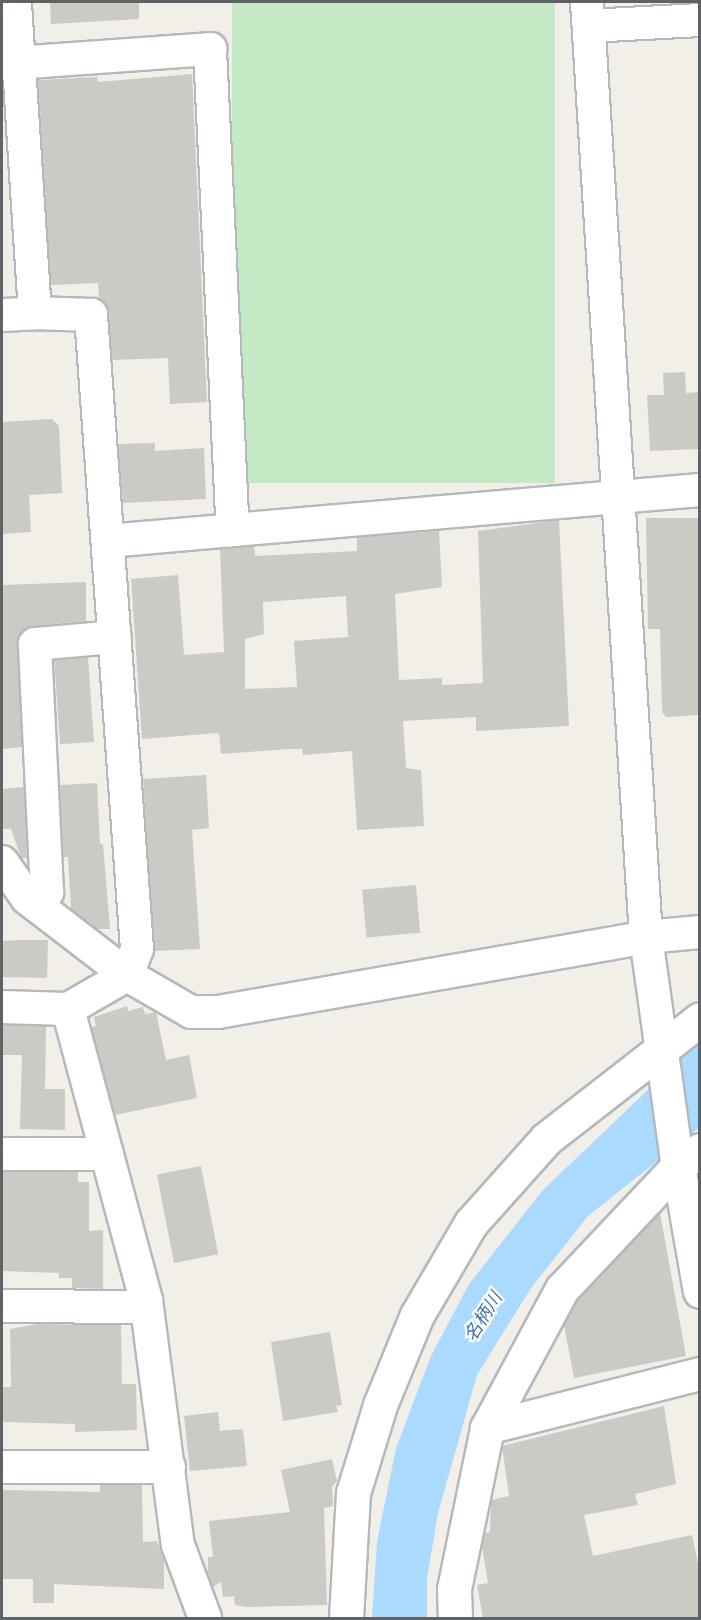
<!DOCTYPE html>
<meta charset="utf-8">
<style>
body{margin:0}
#map{position:relative;width:701px;height:1620px;overflow:hidden;background:#f1efe8;font-family:Overpass,"Noto Sans JP",sans-serif}
div>[style]{position:absolute}
[style*='--x']{left:calc(var(--x)*1px);top:calc(var(--y)*1px);width:calc(var(--w)*1px);rotate:calc(var(--a)*1deg)}
.green>*{inset:0;background:#c5e8c5;transform-origin:0 0}
.water>*{inset:0;background:#aadaff}
.building>*{inset:0;background:#cccac5;transform-origin:0 0}
.roads{filter:drop-shadow(2px 0 #b5b8bc) drop-shadow(-2px 0 #b5b8bc) drop-shadow(0 2px #b5b8bc) drop-shadow(0 -2px #b5b8bc)}
.minor>*{height:32px;margin:-16px;padding:0 16px;transform-origin:16px;border-radius:16px;background:#fff}
.tertiary>*{height:33px;margin:-16.5px;padding:0 16.5px;transform-origin:16.5px;border-radius:16.5px;background:#fff}
span{translate:-50% -50%;white-space:nowrap;text-align:center;line-height:1.15;-webkit-text-stroke:4.5px #fff;paint-order:stroke}
.water-label{font-size:18px;color:#4174aa;font-style:italic}
.frame{position:absolute;inset:0;border:3px solid #5f6368;pointer-events:none}
</style>
<div id="map">
<div class="green">
<i style="left:232px;top:2px;width:323px;height:481px"></i>
</div>
<div class="water">
<i style="clip-path:polygon(699px 1041px,699px 1128px,588px 1216px,531px 1288px,477px 1375px,438px 1513px,427px 1578px,427px 1618px,372px 1618px,377px 1542px,396px 1448px,431px 1356px,469px 1284px,543px 1190px)"></i>
</div>
<div class="building">
<i style="clip-path:polygon(50px 2px,139px 2px,139px 19px,51px 24px)"></i>
<i style="clip-path:polygon(192px 74px,207px 402px,170px 404px,168px 358px,112px 360px,109px 314px,99px 299px,98px 283px,51px 285px,38px 80px,97px 77px,98px 82px)"></i>
<i style="clip-path:polygon(685px 372px,686px 393px,699px 392px,699px 449px,650px 451px,647px 395px,664px 395px,663px 373px)"></i>
<i style="clip-path:polygon(52px 419px,59px 426px,62px 493px,29px 495px,31px 532px,2px 534px,2px 422px)"></i>
<i style="clip-path:polygon(155px 443px,155px 451px,204px 448px,206px 499px,123px 503px,118px 444px)"></i>
<i style="clip-path:polygon(646px 518px,699px 518px,699px 715px,666px 717px,662px 712px,660px 629px,648px 629px)"></i>
<i style="clip-path:polygon(evenodd,559px 520px,569px 726px,476px 731px,476px 717px,403px 721px,406px 768px,421px 770px,424px 826px,357px 830px,352px 751px,303px 755px,302px 749px,289px 749px,221px 754px,219px 733px,142px 739px,131px 579px,178px 575px,184px 655px,224px 652px,220px 549px,254px 546px,255px 556px,357px 551px,357px 537px,439px 531px,442px 587px,395px 594px,399px 680px,442px 678px,442px 685px,483px 683px,478px 531px,559px 520px,346px 596px,348px 637px,294px 641px,297px 687px,245px 689px,245px 639px,264px 634px,263px 602px,346px 596px)"></i>
<i style="clip-path:polygon(86px 582px,86px 621px,33px 626px,19px 635px,22px 747px,2px 749px,2px 585px)"></i>
<i style="left:88px;top:657px;width:85px;height:34px;rotate:86deg"></i>
<i style="clip-path:polygon(206px 775px,209px 828px,192px 830px,200px 949px,154px 951px,143px 779px)"></i>
<i style="clip-path:polygon(97px 783px,100px 844px,103px 844px,110px 929px,97px 929px,71px 909px,68px 857px,63px 857px,60px 785px)"></i>
<i style="clip-path:polygon(24px 787px,27px 858px,21px 858px,11px 829px,2px 829px,2px 789px)"></i>
<i style="left:416px;top:885px;width:48px;height:54px;rotate:85deg"></i>
<i style="clip-path:polygon(18px 940px,48px 940px,47px 978px,2px 977px,2px 941px)"></i>
<i style="clip-path:polygon(127px 1006px,128px 1011px,143px 1007px,145px 1014px,156px 1012px,166px 1060px,189px 1055px,197px 1098px,115px 1115px,91px 1027px,96px 1026px,94px 1017px)"></i>
<i style="clip-path:polygon(2px 1025px,46px 1026px,45px 1089px,65px 1089px,65px 1130px,20px 1129px,22px 1055px,2px 1055px)"></i>
<i style="left:201px;top:1166px;width:90px;height:45px;rotate:79deg"></i>
<i style="clip-path:polygon(2px 1172px,78px 1172px,78px 1182px,89px 1182px,89px 1231px,103px 1230px,103px 1289px,72px 1288px,72px 1278px,59px 1278px,59px 1273px,2px 1271px)"></i>
<i style="clip-path:polygon(660px 1213px,686px 1356px,574px 1378px,564px 1325px,577px 1300px)"></i>
<i style="clip-path:polygon(37px 1324px,121px 1325px,122px 1384px,136px 1384px,137px 1430px,75px 1432px,75px 1424px,2px 1422px,2px 1387px,11px 1387px,10px 1329px)"></i>
<i style="clip-path:polygon(330px 1332px,342px 1405px,336px 1406px,338px 1412px,283px 1421px,271px 1342px)"></i>
<i style="clip-path:polygon(664px 1406px,676px 1484px,635px 1494px,638px 1505px,584px 1515px,593px 1556px,692px 1535px,699px 1568px,699px 1618px,483px 1618px,477px 1585px,488px 1583px,482px 1546px,485px 1533px,490px 1532px,491px 1500px,509px 1496px,502px 1446px)"></i>
<i style="clip-path:polygon(218px 1412px,220px 1431px,243px 1429px,247px 1466px,190px 1471px,184px 1416px)"></i>
<i style="clip-path:polygon(332px 1459px,337px 1481px,332px 1487px,333px 1506px,324px 1508px,327px 1605px,246px 1607px,235px 1605px,234px 1596px,223px 1597px,221px 1582px,213px 1587px,208px 1575px,208px 1557px,213px 1557px,209px 1521px,290px 1512px,281px 1470px)"></i>
<i style="clip-path:polygon(100px 1485px,142px 1485px,143px 1542px,157px 1541px,164px 1560px,164px 1589px,54px 1584px,54px 1603px,33px 1603px,33px 1579px,2px 1579px,2px 1490px,100px 1492px)"></i>
</div>
<div class="roads">
<div class="minor">
<i style="--x:587;--y:2;--w:937;--a:86.39"></i>
<i style="--x:646;--y:937;--w:219;--a:82.1"></i>
<i style="--x:589;--y:26;--w:111;--a:-3.1"></i>
<i style="--x:2;--y:64;--w:209;--a:-4.1"></i>
<i style="--x:210;--y:49;--w:482;--a:87.3"></i>
<i style="--x:233;--y:530;--w:469;--a:-4.9"></i>
<i style="--x:2;--y:315;--w:33;--a:-3"></i>
<i style="--x:108;--y:541;--w:125;--a:-5"></i>
<i style="--x:2;--y:862;--w:44;--a:55.2"></i>
<i style="--x:27;--y:898;--w:126;--a:37.6"></i>
<i style="--x:127;--y:975;--w:74;--a:30"></i>
<i style="--x:191;--y:1012;--w:27;--a:0"></i>
<i style="--x:218;--y:1012;--w:435;--a:-9.9"></i>
<i style="--x:646;--y:937;--w:54;--a:-5.3"></i>
<i style="--x:38;--y:906;--w:17;--a:-57"></i>
<i style="--x:47;--y:892;--w:248;--a:-92.8"></i>
<i style="--x:35;--y:644;--w:80;--a:-5"></i>
<i style="--x:2;--y:1007;--w:66;--a:1.7"></i>
<i style="--x:68;--y:1009;--w:68;--a:-30"></i>
<i style="--x:127;--y:975;--w:28;--a:-69"></i>
<i style="--x:137;--y:949;--w:636;--a:-94.15"></i>
<i style="--x:91;--y:315;--w:56;--a:-178"></i>
<i style="--x:35;--y:313;--w:312;--a:-93.7"></i>
<i style="--x:68;--y:1009;--w:301;--a:75"></i>
<i style="--x:146;--y:1300;--w:247;--a:82.6"></i>
<i style="--x:178;--y:1545;--w:78;--a:69.7"></i>
<i style="--x:2;--y:1154;--w:105;--a:0"></i>
<i style="--x:2;--y:1306;--w:144;--a:0.4"></i>
<i style="--x:487;--y:1428;--w:220;--a:-14.2"></i>
<i style="--x:2;--y:1467;--w:167;--a:0"></i>
</div>
<div class="tertiary">
<i style="--x:676;--y:1154;--w:139;--a:80.1"></i>
<i style="--x:346;--y:1618;--w:125;--a:-86.8"></i>
<i style="--x:353;--y:1493;--w:92;--a:-72.9"></i>
<i style="--x:380;--y:1405;--w:97;--a:-67.7"></i>
<i style="--x:417;--y:1315;--w:107;--a:-59.6"></i>
<i style="--x:471;--y:1223;--w:113;--a:-48.2"></i>
<i style="--x:546;--y:1139;--w:195;--a:-37.9"></i>
<i style="--x:455;--y:1618;--w:29;--a:-92"></i>
<i style="--x:454;--y:1589;--w:164;--a:-78.4"></i>
<i style="--x:487;--y:1428;--w:158;--a:-61.7"></i>
<i style="--x:562;--y:1289;--w:169;--a:-46.7"></i>
<i style="--x:678;--y:1166;--w:27;--a:-36"></i>
</div>
</div>
<div class="water-label">
<span style="left:485px;top:1318px;rotate:-58deg">名柄川</span>
</div>
<div class="frame"></div>
</div>
